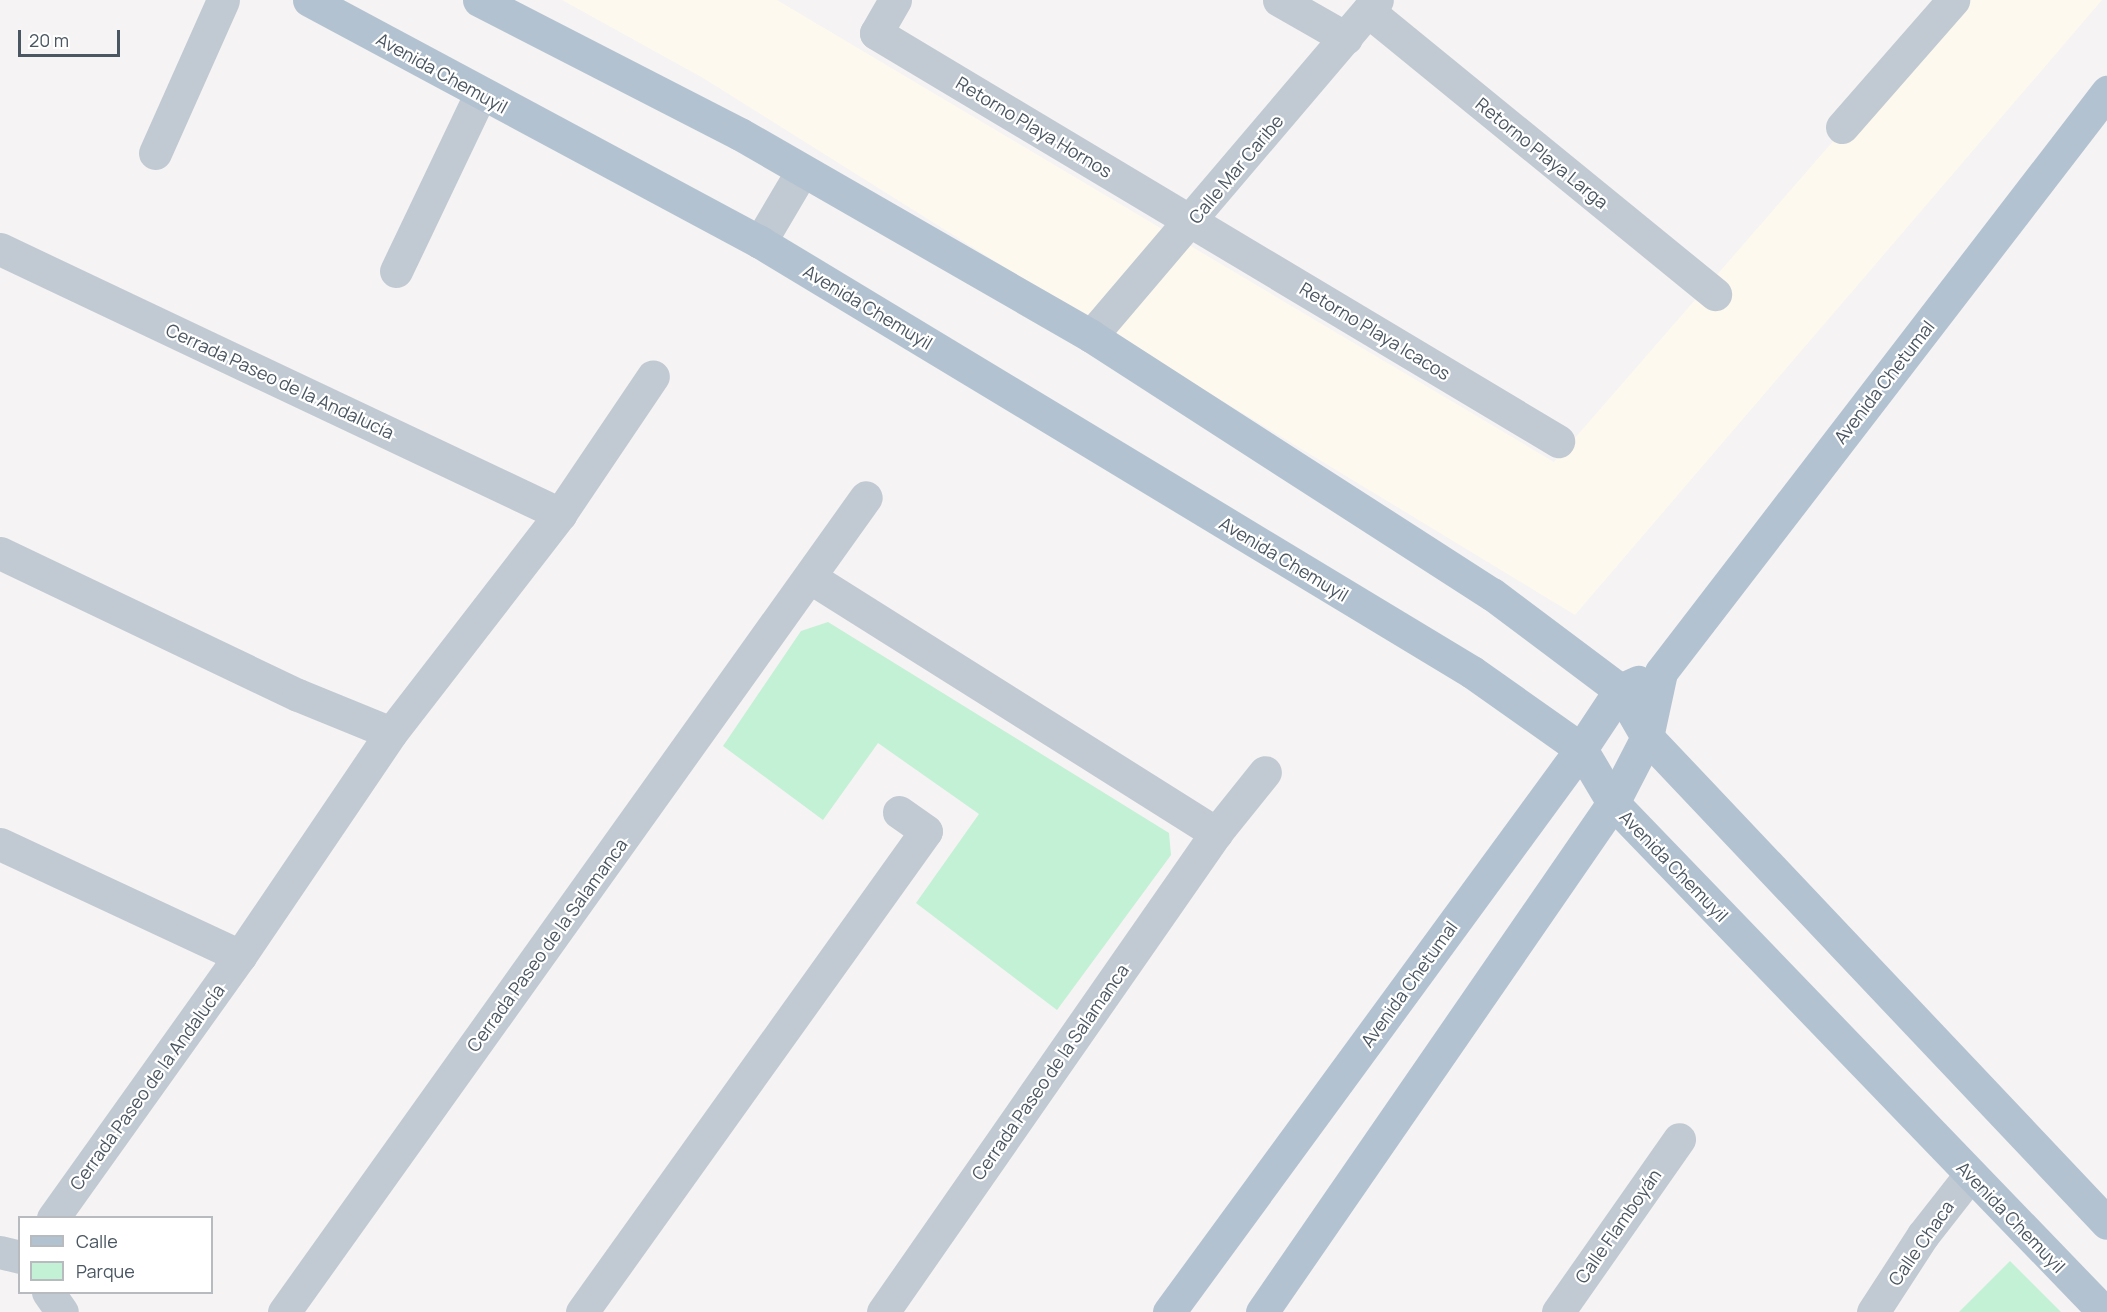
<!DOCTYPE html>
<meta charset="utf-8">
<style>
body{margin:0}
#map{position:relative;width:2107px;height:1312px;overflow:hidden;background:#f5f3f3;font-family:Manrope,sans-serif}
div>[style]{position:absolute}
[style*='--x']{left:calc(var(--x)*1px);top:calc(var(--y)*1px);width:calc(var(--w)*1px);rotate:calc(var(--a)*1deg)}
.commercial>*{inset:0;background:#fdf9ef}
.green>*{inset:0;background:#c3f1d5}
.minor>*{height:33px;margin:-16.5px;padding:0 16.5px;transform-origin:16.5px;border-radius:16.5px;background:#c1cad2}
.major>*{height:33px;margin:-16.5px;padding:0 16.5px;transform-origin:16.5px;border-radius:16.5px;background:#b3c2d1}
span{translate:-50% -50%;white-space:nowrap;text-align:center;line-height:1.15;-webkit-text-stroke:4.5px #fff;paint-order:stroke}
.street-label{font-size:18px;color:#4a5661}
.legend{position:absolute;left:18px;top:1216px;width:195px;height:78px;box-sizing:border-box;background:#fff;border:2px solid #b7bbc0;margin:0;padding:8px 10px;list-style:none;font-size:18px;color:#4a5661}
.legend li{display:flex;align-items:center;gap:12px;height:30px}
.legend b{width:30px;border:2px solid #b7bbc0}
.scale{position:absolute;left:18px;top:30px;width:102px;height:27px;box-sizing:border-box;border:3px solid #4a5661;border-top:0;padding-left:8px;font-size:18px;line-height:21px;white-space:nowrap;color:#4a5661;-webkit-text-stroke:4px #fff;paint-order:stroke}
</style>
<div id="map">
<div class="commercial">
<i style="clip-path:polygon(562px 0,777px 0,1554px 462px,1956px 0,2102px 0,1575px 615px,1079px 314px,703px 78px)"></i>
</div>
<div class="green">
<i style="clip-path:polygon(828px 622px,1169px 833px,1171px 855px,1057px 1010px,916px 903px,979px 814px,878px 743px,823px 820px,723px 746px,801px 631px)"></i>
<i style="clip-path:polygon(2010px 1261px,2061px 1312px,1959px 1312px)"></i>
</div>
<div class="minor">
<i style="--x:895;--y:0;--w:38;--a:120"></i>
<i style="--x:876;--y:33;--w:795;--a:30.89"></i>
<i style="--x:1279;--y:0;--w:77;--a:29.6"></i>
<i style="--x:1368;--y:11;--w:448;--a:39.2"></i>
<i style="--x:1842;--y:127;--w:169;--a:-48.8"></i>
<i style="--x:155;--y:153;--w:167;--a:-66"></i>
<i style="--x:760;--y:242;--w:82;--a:-59.4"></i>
<i style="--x:0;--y:249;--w:620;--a:25.32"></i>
<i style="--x:396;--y:271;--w:195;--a:-64.5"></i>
<i style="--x:1091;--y:336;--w:441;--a:-49.6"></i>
<i style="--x:0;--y:553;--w:330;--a:25.5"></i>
<i style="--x:298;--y:695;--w:100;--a:22.2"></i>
<i style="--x:811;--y:578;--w:479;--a:32.2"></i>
<i style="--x:0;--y:844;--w:265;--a:25"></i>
<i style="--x:53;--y:1218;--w:322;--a:-54.5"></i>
<i style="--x:240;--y:956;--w:269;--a:-55.9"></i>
<i style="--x:391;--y:733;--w:277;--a:-52.3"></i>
<i style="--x:560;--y:514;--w:166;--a:-56"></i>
<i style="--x:0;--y:1252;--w:21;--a:14"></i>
<i style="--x:48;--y:1292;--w:24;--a:55"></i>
<i style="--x:284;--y:1312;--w:1001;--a:-54.47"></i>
<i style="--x:582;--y:1312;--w:591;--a:-54.43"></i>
<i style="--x:926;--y:831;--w:33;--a:-145"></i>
<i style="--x:883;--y:1312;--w:583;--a:-55.19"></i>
<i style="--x:1216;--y:833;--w:78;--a:-51.2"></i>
<i style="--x:1558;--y:1312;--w:211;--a:-55"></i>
<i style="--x:1873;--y:1312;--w:92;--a:-57"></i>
<i style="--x:1923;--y:1235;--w:76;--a:-51.9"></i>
</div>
<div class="major">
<i style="--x:309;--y:0;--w:512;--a:28.22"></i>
<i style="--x:760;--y:242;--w:832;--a:31.13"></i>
<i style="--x:1472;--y:672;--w:133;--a:35.2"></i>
<i style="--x:1581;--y:749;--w:63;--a:59.3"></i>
<i style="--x:1613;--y:803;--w:707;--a:46.03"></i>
<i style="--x:479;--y:0;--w:293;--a:27.2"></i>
<i style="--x:740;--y:134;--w:405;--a:29.9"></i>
<i style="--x:1091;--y:336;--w:477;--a:32.8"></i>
<i style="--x:1492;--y:594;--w:160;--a:36.9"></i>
<i style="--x:1620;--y:690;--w:54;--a:60.1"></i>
<i style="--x:1647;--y:737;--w:669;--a:46.57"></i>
<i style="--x:1169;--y:1312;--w:698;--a:-53.8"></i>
<i style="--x:1581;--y:749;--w:71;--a:-56.5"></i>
<i style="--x:1620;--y:690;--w:20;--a:-24"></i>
<i style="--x:1262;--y:1312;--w:618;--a:-55.41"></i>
<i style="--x:1613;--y:803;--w:74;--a:-62.7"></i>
<i style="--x:1647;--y:737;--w:66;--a:-77.8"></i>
<i style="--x:1661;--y:672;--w:732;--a:-52.44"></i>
</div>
<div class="street-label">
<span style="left:442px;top:73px;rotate:29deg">Avenida Chemuyil</span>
<span style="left:1034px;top:127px;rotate:31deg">Retorno Playa Hornos</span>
<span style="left:1542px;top:153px;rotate:39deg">Retorno Playa Larga</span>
<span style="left:1236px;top:169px;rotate:-50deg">Calle Mar Caribe</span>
<span style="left:868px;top:307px;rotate:31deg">Avenida Chemuyil</span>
<span style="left:1375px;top:331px;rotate:31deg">Retorno Playa Icacos</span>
<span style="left:280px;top:381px;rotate:25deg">Cerrada Paseo de la Andalucía</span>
<span style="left:1884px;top:382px;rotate:-52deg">Avenida Chetumal</span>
<span style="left:1284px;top:559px;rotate:31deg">Avenida Chemuyil</span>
<span style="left:1674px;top:866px;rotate:46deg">Avenida Chemuyil</span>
<span style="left:547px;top:945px;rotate:-54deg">Cerrada Paseo de la Salamanca</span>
<span style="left:1409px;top:984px;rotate:-54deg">Avenida Chetumal</span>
<span style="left:1050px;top:1072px;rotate:-55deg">Cerrada Paseo de la Salamanca</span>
<span style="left:147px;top:1087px;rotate:-54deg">Cerrada Paseo de la Andalucía</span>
<span style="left:2011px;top:1217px;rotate:46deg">Avenida Chemuyil</span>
<span style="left:1618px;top:1226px;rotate:-55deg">Calle Flamboyán</span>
<span style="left:1921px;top:1243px;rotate:-55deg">Calle Chaca</span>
</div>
<ul class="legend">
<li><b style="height:8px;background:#b3c2d1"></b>Calle</li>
<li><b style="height:16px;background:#c3f1d5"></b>Parque</li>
</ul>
<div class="scale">20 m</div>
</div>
